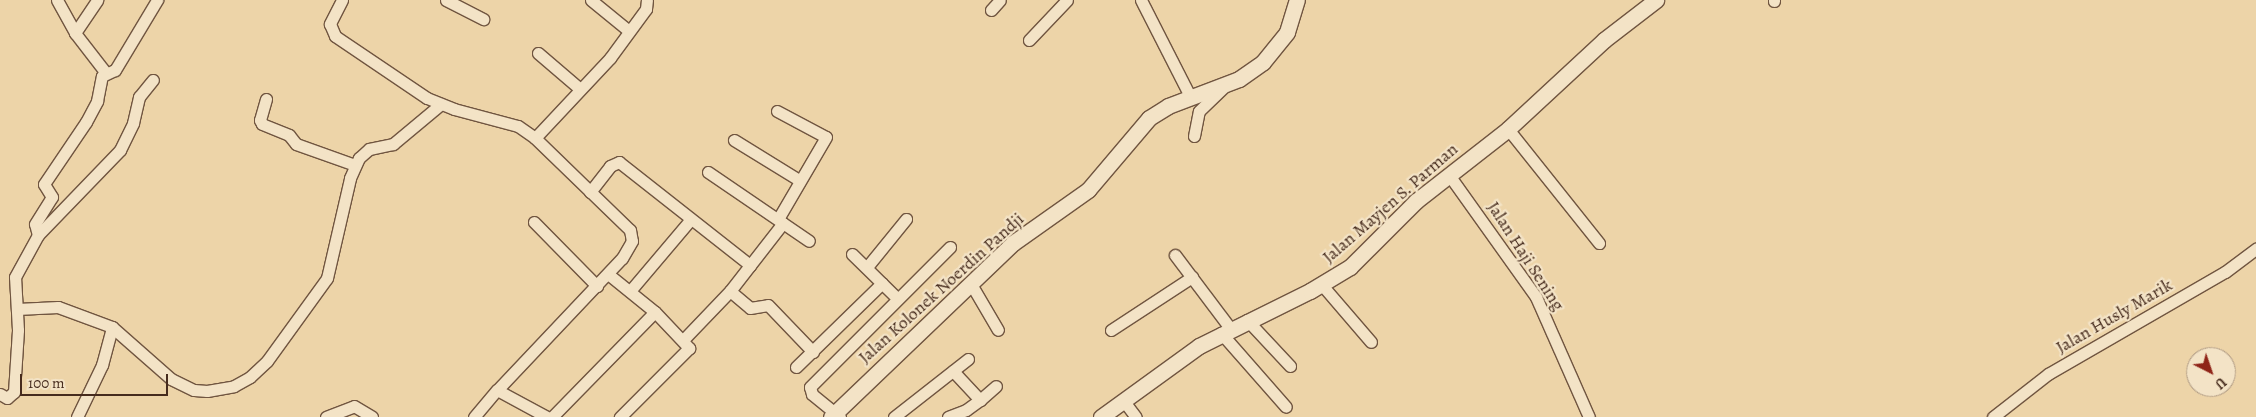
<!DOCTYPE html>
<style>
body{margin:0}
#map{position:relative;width:2256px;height:417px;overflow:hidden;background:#edd4a8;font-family:Alegreya,serif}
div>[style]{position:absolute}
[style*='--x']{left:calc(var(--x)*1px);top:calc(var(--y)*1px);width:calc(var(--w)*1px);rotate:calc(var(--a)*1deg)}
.roads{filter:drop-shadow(1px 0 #705540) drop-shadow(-1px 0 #705540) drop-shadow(0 1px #705540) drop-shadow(0 -1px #705540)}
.minor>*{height:11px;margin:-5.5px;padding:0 5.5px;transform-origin:5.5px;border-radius:5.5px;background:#f3e3c6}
.tertiary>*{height:15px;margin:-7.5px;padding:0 7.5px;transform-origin:7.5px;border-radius:7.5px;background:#f3e3c6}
span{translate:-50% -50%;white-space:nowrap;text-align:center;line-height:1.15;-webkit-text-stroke:4.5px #f3e3c6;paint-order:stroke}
.street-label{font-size:18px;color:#462b1d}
.north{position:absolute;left:2186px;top:347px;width:50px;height:50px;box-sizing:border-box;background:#f3e3c6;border:1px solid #ae9982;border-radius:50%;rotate:139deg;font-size:14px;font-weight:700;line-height:20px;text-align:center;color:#462b1d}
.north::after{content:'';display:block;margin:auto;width:18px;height:22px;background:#8f2418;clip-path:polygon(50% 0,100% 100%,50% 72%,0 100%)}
.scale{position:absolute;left:20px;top:374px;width:148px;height:22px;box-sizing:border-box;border:2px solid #462b1d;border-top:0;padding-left:6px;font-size:15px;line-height:18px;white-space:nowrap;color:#462b1d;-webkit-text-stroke:4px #f3e3c6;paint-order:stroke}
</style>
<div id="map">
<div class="roads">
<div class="minor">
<i style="--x:57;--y:0;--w:38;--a:61"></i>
<i style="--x:75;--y:33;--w:51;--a:52.2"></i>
<i style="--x:342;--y:0;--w:27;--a:117"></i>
<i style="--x:330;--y:24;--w:13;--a:67"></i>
<i style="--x:335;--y:36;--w:111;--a:34"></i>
<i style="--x:427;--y:98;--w:29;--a:22"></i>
<i style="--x:454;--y:109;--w:66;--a:14.9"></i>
<i style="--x:518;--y:126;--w:21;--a:35"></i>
<i style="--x:535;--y:138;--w:132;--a:44.1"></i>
<i style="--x:630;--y:230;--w:11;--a:80"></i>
<i style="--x:632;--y:241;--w:20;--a:120"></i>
<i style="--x:622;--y:258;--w:182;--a:133.4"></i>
<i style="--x:446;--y:0;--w:42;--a:27.2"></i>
<i style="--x:591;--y:0;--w:49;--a:39.2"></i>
<i style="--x:1141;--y:0;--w:110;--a:63"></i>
<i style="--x:1774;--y:0;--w:1;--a:90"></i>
<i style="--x:991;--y:10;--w:13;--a:-48"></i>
<i style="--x:75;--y:33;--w:40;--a:-56"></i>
<i style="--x:1029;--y:40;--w:55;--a:-46.5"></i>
<i style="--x:538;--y:53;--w:55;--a:40.6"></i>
<i style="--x:266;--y:99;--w:22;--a:106"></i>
<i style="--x:260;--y:120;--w:4;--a:63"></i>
<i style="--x:262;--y:124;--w:29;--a:22"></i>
<i style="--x:289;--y:135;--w:11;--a:52"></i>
<i style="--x:296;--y:144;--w:63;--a:19.6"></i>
<i style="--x:777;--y:111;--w:55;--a:28"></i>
<i style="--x:826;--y:137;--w:95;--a:120.3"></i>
<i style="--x:1508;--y:129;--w:146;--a:51.4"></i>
<i style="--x:1194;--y:136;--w:25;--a:-79"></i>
<i style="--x:1199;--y:111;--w:35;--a:-44"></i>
<i style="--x:535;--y:138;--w:110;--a:-46.8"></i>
<i style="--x:610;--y:58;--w:61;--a:-53.7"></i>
<i style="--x:646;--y:9;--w:9;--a:-84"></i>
<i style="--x:734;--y:140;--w:76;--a:31.6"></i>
<i style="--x:708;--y:172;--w:122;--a:34.3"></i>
<i style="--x:1449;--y:175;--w:150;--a:54.5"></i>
<i style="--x:1536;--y:297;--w:131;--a:66.2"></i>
<i style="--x:590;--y:192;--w:33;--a:-52"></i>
<i style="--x:610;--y:166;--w:10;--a:-24"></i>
<i style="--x:619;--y:162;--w:167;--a:38.2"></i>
<i style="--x:534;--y:222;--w:90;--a:45.5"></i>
<i style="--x:38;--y:235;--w:11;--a:-105"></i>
<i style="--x:35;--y:224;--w:32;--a:-58"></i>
<i style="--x:52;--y:197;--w:15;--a:-122"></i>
<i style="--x:44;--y:184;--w:75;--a:-55.9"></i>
<i style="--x:86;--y:122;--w:24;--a:-62"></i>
<i style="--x:97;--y:101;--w:25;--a:-79"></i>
<i style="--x:102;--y:76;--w:14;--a:-25"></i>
<i style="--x:115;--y:70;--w:82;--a:-59"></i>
<i style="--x:852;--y:254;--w:63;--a:44.4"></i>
<i style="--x:1175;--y:255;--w:91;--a:53"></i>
<i style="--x:867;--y:267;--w:62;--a:-50.9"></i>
<i style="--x:608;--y:274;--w:60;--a:39"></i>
<i style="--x:655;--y:312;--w:50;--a:46.6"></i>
<i style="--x:689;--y:348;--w:98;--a:135"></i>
<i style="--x:971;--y:284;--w:53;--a:59.6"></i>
<i style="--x:1322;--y:285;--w:75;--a:49.3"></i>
<i style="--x:630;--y:291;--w:94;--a:-49.7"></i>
<i style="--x:730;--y:291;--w:26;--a:40"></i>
<i style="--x:750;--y:308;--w:18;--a:-9"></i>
<i style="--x:768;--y:305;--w:65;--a:46.2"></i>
<i style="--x:17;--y:309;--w:41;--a:-2.8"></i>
<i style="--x:58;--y:307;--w:58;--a:20.3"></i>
<i style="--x:1247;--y:320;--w:63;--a:46.9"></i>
<i style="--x:1111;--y:330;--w:97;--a:-33.2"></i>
<i style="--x:1221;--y:333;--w:98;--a:48.7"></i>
<i style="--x:683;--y:340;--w:68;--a:-46.2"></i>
<i style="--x:730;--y:291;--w:86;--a:-52.1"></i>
<i style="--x:796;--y:367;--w:120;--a:-44.3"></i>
<i style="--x:953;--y:371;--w:40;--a:47"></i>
<i style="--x:980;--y:400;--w:21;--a:-41"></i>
<i style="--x:0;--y:394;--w:8;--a:30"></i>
<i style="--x:7;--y:398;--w:9;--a:-41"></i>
<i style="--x:14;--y:392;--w:62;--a:-86.3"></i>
<i style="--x:18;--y:330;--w:53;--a:-93.2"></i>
<i style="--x:15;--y:277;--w:48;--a:-61.3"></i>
<i style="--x:38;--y:235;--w:118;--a:-46"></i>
<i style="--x:120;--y:150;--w:30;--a:-64"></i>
<i style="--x:133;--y:123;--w:27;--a:-77"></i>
<i style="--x:139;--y:97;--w:22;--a:-51"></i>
<i style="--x:1123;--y:400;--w:21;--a:53"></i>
<i style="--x:77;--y:417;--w:58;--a:-64.3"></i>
<i style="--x:102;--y:365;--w:39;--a:-75"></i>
<i style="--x:112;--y:327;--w:79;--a:41.4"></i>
<i style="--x:171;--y:379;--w:25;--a:26"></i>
<i style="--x:194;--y:390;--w:13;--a:4"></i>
<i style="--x:207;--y:391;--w:27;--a:-10"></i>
<i style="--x:234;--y:386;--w:18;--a:-29"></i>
<i style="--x:250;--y:377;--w:23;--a:-43"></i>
<i style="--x:267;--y:361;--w:102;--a:-54.1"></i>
<i style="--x:327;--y:278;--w:103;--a:-77"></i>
<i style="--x:350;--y:178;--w:22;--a:-66"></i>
<i style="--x:359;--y:158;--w:13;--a:-42"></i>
<i style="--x:369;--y:149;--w:25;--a:-12"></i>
<i style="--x:393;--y:144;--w:62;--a:-39.8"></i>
<i style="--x:326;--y:417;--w:30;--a:-21"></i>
<i style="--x:354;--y:406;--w:21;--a:31"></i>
<i style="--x:474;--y:417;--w:35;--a:-50"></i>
<i style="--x:497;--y:390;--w:57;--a:28.4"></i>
<i style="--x:552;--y:417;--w:147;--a:-45.6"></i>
<i style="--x:840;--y:417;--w:36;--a:-141"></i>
<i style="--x:812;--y:394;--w:7;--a:-106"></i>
<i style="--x:810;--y:387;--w:198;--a:-45"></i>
<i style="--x:894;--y:417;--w:94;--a:-38.1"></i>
<i style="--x:948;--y:417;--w:19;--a:-21"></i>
<i style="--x:966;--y:410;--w:17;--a:-36"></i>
<i style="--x:1993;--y:417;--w:70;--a:-38"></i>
<i style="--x:2048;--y:374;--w:204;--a:-30"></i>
<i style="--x:2225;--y:272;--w:39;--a:-37"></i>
</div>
<div class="tertiary">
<i style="--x:831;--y:417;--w:252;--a:-43.7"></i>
<i style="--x:1013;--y:243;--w:92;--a:-35.2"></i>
<i style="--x:1088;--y:190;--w:94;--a:-49.7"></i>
<i style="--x:1149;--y:118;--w:22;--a:-32"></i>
<i style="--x:1168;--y:106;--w:76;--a:-20.8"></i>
<i style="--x:1239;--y:79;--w:29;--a:-35"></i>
<i style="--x:1263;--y:62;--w:38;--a:-51"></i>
<i style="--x:1287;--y:32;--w:34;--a:-73"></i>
<i style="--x:1101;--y:417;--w:121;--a:-35.9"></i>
<i style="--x:1199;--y:346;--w:124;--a:-26.4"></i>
<i style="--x:1310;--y:291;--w:47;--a:-31"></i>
<i style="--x:1350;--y:267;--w:93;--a:-45"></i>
<i style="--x:1416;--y:201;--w:117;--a:-38"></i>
<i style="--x:1508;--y:129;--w:131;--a:-42.8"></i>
<i style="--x:1604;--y:40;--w:66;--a:-37.6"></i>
</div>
</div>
<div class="street-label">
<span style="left:1390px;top:203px;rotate:-41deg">Jalan Mayjen S. Parman</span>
<span style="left:1526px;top:256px;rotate:57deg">Jalan Haji Sening</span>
<span style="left:941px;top:288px;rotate:-42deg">Jalan Kolonek Noerdin Pandji</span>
<span style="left:2114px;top:316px;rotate:-30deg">Jalan Husly Marik</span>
</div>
<div class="north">U</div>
<div class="scale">100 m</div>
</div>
